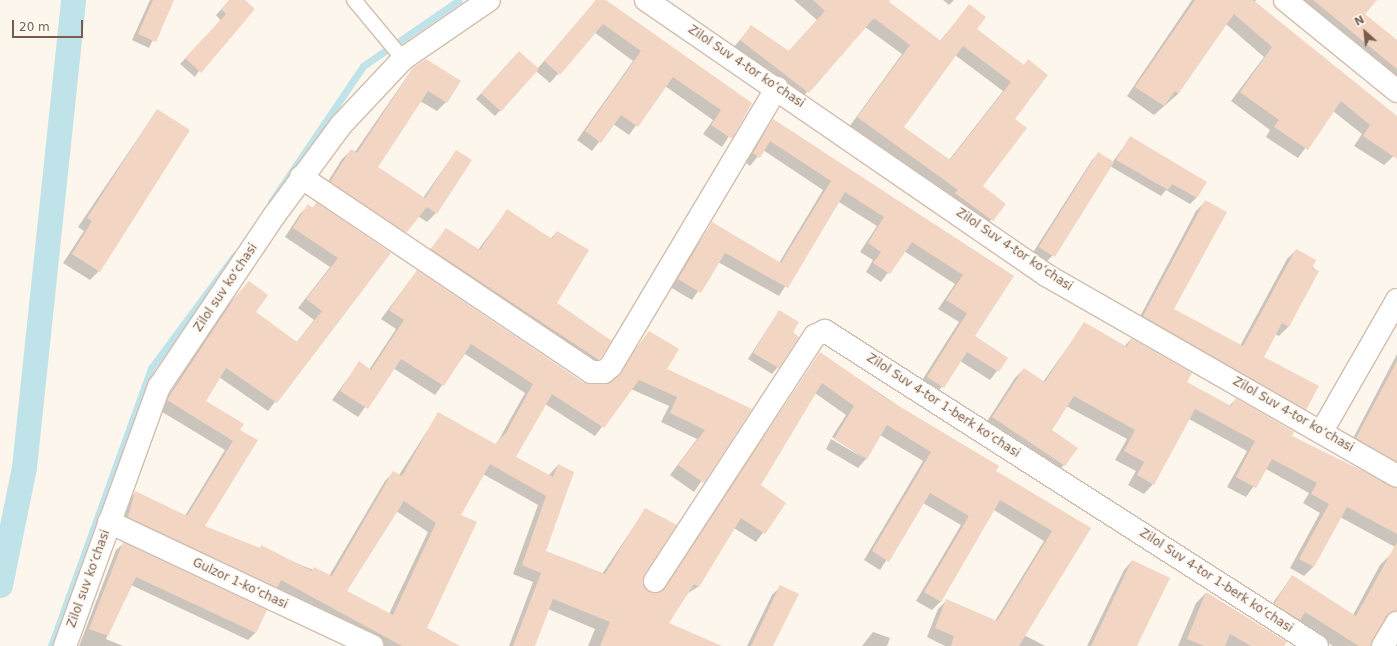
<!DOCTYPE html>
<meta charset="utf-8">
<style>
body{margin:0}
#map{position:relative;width:1397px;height:646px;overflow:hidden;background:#fdf6ec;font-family:"DejaVu Sans",sans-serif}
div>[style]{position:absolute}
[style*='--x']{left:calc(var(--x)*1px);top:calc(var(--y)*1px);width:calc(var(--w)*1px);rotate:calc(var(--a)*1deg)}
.shadow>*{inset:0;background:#0003}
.stream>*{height:7px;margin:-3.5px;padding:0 3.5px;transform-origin:3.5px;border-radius:3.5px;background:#bfe3e8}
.canal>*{height:25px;margin:-12.5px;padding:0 12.5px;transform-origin:12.5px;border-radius:12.5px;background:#bfe3e8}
.building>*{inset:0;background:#f3d5c3;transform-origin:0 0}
.roads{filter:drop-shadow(1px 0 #d1beb0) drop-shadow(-1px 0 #d1beb0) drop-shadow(0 1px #d1beb0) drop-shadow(0 -1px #d1beb0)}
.service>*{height:14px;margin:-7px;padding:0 7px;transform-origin:7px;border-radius:7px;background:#fff}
.minor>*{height:22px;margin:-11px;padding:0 11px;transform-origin:11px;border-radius:11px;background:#fff}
span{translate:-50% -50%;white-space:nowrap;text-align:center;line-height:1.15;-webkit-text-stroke:4px #fffaf3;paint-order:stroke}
.street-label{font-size:12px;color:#7a5c4d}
.north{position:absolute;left:1345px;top:12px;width:40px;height:40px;-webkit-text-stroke:3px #fffaf3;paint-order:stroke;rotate:333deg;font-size:11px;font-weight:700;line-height:16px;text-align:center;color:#7a5c4d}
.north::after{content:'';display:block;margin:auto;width:14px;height:18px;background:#7a5c4d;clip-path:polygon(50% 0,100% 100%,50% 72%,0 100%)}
.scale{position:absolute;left:12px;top:20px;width:71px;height:18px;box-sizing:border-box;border:2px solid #7a5c4d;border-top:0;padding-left:5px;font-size:12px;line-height:14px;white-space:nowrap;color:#7a5c4d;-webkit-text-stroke:3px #fffaf3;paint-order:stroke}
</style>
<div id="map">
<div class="shadow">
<i style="clip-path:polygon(150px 0,173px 0,149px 48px,132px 40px)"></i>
<i style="clip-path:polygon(230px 0,244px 0,195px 77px,180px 64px,221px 21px,216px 15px)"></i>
<i style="clip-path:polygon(597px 0,605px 0,750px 104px,722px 147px,703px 134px,713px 120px,665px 86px,629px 135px,613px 124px,592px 151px,577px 140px,633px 61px,594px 32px,550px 83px,536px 71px,495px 116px,476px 99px,513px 58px,538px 68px)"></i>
<i style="clip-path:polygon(evenodd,794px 0,886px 0,940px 41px,969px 6px,975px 29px,1023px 66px,1013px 119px,982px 187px,1005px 204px,983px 229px,849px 127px,902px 54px,865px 27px,799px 101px,732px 49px,752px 26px,788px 52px,817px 20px,794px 0,955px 55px,1003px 91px,949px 160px,903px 127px,955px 55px)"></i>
<i style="clip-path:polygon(943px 0,954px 0,949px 5px)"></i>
<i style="clip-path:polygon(1192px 0,1256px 0,1254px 3px,1397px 118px,1397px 153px,1384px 165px,1354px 146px,1362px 134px,1333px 111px,1298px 158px,1266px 137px,1270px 130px,1231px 101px,1264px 57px,1226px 24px,1178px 94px,1154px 115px,1127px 96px)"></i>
<i style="clip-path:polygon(1293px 0,1376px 0,1364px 15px,1397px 42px,1397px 85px)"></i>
<i style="clip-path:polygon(413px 68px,446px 102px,437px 111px,420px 101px,377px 168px,423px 198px,456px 151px,436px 213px,427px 222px,418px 216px,396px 241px,322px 191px,342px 159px,352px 150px,355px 152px)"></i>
<i style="clip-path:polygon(157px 110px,99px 271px,90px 280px,63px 263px,84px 231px,78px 227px)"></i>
<i style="clip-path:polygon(773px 120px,1012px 277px,974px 336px,1007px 358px,990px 380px,960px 361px,935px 396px,919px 385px,959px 322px,938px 309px,955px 284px,904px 251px,881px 282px,866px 272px,873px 260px,860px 252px,877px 226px,839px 202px,779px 296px,718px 262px,692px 300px,670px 287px,712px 223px,779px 263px,823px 190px,763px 150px,750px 166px,745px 162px)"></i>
<i style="clip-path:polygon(1130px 138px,1205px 182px,1196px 198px,1190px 204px,1166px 190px,1161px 196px,1110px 166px,1052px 256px,1046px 262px,1032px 254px,1092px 160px,1098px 154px,1112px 163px)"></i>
<i style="clip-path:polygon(1205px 202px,1173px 310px,1240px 346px,1287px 259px,1296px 250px,1318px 272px,1288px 327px,1279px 336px,1275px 334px,1263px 357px,1305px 409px,1296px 418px,1135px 326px,1196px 211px)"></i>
<i style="clip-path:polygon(evenodd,317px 204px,390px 253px,268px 411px,219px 377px,204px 401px,239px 430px,203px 527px,329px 576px,385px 481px,394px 472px,399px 475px,438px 414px,495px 445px,497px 443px,525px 393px,465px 354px,435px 395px,393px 368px,358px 417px,332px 400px,359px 363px,369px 370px,396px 329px,381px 319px,417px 271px,584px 384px,610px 383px,649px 332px,666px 370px,751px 410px,694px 492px,670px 475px,697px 439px,661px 422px,669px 406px,631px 389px,595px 436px,545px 404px,515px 457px,548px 476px,558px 465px,545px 551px,602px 574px,645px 510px,643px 587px,654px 595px,661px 591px,820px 353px,995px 471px,1090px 529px,1024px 635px,1045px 646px,945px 646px,927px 637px,938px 609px,947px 600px,995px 621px,1044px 541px,994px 510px,941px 601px,932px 610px,916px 601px,961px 525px,923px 503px,880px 570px,864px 560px,923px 461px,880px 435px,866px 459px,858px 468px,826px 449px,831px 439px,865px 459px,832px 437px,846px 415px,815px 393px,759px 486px,785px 503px,756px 542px,734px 528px,698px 587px,686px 594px,667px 623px,720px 646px,588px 646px,595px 629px,548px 609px,534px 646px,509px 646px,533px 582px,513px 574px,538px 505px,483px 474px,459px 515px,426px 628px,458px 646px,370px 646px,119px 526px,127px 501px,136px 492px,185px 516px,225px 450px,159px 410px,226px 307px,249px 283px,254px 312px,296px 343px,314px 320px,298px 308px,330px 267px,285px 237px,300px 214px,308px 206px,312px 208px,317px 204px,396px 511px,428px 532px,389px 614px,346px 591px,396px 511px)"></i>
<i style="clip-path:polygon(507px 211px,550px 239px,557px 232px,555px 303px,599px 359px,589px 368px,423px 259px,446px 229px,478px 250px)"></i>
<i style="clip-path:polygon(779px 311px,791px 333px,778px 367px,772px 374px,748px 359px)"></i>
<i style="clip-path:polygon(1084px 324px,1124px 347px,1131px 339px,1185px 382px,1229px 406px,1236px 399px,1291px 436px,1397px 488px,1397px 548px,1340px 517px,1313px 567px,1304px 576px,1290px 568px,1320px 513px,1303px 503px,1309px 493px,1266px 469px,1246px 497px,1227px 487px,1247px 451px,1189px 419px,1153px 484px,1144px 494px,1128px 485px,1136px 471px,1115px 460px,1127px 439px,1066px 406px,1050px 430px,1064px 465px,1055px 474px,984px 426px,1015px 378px,1024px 369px,1043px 382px)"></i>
<i style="clip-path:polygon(1397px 354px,1397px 478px,1348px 448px)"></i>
<i style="clip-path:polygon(123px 544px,266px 611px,255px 633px,248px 640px,131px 585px,106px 639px,123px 646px,79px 646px,116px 550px)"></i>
<i style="clip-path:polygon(1390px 555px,1397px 559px,1397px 626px,1384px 621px,1369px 646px,1333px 646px,1296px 622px,1265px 614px,1292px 576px,1353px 615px,1380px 565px)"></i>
<i style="clip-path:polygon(1132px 561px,1136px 646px,1087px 646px,1124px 570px)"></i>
<i style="clip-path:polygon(781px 586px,772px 646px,747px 646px,772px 595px)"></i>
<i style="clip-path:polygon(1206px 593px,1283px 646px,1178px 646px,1196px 603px)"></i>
<i style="clip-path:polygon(873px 632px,890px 638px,887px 646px,862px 646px)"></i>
</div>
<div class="stream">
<i style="--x:271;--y:202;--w:164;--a:-55.9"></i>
<i style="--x:363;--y:66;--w:116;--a:-34.5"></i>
<i style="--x:51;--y:646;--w:295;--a:-70.2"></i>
<i style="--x:151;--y:368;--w:141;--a:-53.4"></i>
</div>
<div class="canal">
<i style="--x:0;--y:585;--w:120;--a:-78.5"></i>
<i style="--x:24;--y:467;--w:470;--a:-84"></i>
</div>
<div class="building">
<i style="clip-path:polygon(153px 0,174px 0,156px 42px,138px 34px)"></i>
<i style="clip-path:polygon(229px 0,245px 0,255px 9px,201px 73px,185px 58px,226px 14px,221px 9px)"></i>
<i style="clip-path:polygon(596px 0,606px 0,752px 103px,732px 139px,711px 125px,721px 110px,673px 77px,638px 127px,621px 115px,601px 143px,585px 131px,641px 51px,603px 24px,560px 75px,544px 61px)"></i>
<i style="clip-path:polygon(evenodd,813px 0,890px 0,889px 2px,941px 41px,969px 4px,986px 17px,977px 29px,1024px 65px,1028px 59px,1048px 75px,1015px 119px,1027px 128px,983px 186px,1006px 204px,993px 221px,955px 193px,958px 190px,857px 117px,910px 45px,874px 18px,809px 93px,740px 40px,751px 25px,789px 51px,825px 11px,813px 0,963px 46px,1011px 82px,950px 160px,904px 127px,963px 46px)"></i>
<i style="clip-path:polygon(1195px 0,1253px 0,1397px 116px,1397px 159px,1363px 136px,1370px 125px,1341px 101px,1308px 150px,1274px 127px,1279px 120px,1240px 92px,1272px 47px,1234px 14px,1178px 94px,1175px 91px,1164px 106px,1135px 87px)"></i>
<i style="clip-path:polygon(1313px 0,1377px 0,1365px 14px,1397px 40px,1397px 69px)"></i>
<i style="left:519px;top:51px;width:27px;height:57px;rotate:42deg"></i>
<i style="clip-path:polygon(426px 59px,461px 81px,447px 103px,428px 91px,378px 167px,425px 198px,456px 150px,472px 160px,437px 214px,427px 207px,406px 233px,330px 182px,351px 149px,357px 153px,413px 68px)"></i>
<i style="clip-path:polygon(157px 109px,190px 130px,100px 272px,72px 254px,92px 221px,87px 218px)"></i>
<i style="clip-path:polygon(773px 119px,1014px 276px,975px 336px,1008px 358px,999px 372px,967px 352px,944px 388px,927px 377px,967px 313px,946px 300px,963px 275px,912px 242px,890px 274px,873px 263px,881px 252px,868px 243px,884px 217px,845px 192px,788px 288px,725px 253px,701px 293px,678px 279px,712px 222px,781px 263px,831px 181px,770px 141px,760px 158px,753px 153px)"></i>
<i style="clip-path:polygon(1130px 136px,1207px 182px,1197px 198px,1172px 184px,1168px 190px,1116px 160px)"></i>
<i style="left:1098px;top:152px;width:19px;height:112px;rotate:32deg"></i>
<i style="clip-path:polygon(1205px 200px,1227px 212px,1174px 309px,1243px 346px,1296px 249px,1316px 260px,1312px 268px,1319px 271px,1289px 327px,1282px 323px,1264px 357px,1319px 386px,1306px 410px,1143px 316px)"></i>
<i style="clip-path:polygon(evenodd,316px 202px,391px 253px,277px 403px,226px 368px,206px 401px,244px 424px,240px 430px,258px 440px,205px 526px,260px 548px,261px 545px,312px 571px,314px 567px,332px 576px,393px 471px,402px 476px,438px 412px,495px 444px,506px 433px,533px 384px,471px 344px,444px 386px,401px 359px,368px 409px,340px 391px,359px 361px,371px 370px,404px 320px,389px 310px,417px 270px,584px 383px,612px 381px,649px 331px,679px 349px,667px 369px,752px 409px,704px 483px,678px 465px,705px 430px,670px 413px,677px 397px,639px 380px,604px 428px,552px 394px,516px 457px,553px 477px,558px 464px,574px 472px,546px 551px,605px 574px,645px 508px,677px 525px,644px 575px,644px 586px,649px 592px,660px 592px,665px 588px,820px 352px,884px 397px,999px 466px,996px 471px,1091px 528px,1019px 646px,951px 646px,954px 636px,935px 628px,946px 599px,997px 621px,1052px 531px,1000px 500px,941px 602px,924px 592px,969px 516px,930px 493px,889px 562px,872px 551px,931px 452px,887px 425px,867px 459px,834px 439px,854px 406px,822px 383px,761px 485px,786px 503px,765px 534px,741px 518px,699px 587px,694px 584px,669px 623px,722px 646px,600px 646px,610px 622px,553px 599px,535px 646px,513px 646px,541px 573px,522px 565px,546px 496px,490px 464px,461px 515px,477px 522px,427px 628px,460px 646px,402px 646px,281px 580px,277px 588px,128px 517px,135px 491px,187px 516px,233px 441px,167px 400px,235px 297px,249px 281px,268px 295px,256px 312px,297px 342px,322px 311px,306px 299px,338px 258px,293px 228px,308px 204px,313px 208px,316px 202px,404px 501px,436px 523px,393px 615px,347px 591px,404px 501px)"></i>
<i style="clip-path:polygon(507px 209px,552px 239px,557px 231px,589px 250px,557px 303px,612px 341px,599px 360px,431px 249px,446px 228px,480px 250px)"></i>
<i style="clip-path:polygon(779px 310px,799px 322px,793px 332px,799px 337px,779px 368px,753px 353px)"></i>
<i style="clip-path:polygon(1084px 322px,1127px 347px,1131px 338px,1192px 373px,1187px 382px,1231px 406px,1236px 398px,1294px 432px,1292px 436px,1397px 488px,1397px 534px,1347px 507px,1314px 567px,1299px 559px,1329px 504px,1311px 494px,1317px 483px,1272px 459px,1256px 488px,1236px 477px,1255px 441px,1195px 409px,1154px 485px,1137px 475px,1144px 462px,1124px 451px,1135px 430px,1074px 396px,1052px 430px,1078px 448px,1065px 466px,992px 417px,1024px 368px,1045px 382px)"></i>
<i style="clip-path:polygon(1397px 361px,1397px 462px,1356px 438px)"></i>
<i style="clip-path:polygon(123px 542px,267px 610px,256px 633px,136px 577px,108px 636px,89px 629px)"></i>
<i style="clip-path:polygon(1397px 542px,1397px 611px,1386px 616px,1371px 646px,1359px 646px,1305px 612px,1300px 620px,1274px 604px,1292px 575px,1356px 616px)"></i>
<i style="clip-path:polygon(1132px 560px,1170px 578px,1137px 646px,1091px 646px)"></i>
<i style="clip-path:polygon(780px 585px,799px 594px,773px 646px,751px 646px)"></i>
<i style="clip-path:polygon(1206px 592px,1287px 642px,1284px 646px,1251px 646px,1230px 634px,1225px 646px,1204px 646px,1187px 639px)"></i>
</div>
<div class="roads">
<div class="service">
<i style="--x:354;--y:0;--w:77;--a:50.3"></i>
</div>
<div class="minor">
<i style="--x:646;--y:0;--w:485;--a:34.5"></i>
<i style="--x:1046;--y:275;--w:404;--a:29.8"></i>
<i style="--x:1285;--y:0;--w:144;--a:39.1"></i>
<i style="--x:301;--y:177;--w:349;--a:33.9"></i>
<i style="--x:591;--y:372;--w:13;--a:0"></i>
<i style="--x:604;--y:372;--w:9;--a:-41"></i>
<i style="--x:611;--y:366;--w:324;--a:-59.2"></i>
<i style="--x:1322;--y:431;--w:151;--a:-60.2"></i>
<i style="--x:109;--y:522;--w:291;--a:25.2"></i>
<i style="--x:655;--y:581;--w:293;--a:-56.9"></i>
<i style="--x:815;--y:336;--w:11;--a:-27"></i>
<i style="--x:825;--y:331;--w:584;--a:32.63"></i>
<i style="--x:65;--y:646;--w:276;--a:-70.1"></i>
<i style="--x:159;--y:387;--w:206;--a:-56.1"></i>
<i style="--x:274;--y:216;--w:113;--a:-53.6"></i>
<i style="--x:341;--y:125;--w:91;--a:-46.8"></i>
<i style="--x:403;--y:59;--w:104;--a:-34.5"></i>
<i style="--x:1383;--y:646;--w:27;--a:-59"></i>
</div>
</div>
<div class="street-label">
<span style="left:746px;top:67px;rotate:34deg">Zilol Suv 4-tor koʻchasi</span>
<span style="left:1014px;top:250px;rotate:34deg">Zilol Suv 4-tor koʻchasi</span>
<span style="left:226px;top:288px;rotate:-56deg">Zilol suv koʻchasi</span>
<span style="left:943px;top:406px;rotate:33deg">Zilol Suv 4-tor 1-berk koʻchasi</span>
<span style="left:1293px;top:415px;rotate:30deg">Zilol Suv 4-tor koʻchasi</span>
<span style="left:89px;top:579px;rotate:-70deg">Zilol suv koʻchasi</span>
<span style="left:1216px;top:581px;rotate:33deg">Zilol Suv 4-tor 1-berk koʻchasi</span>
<span style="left:240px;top:584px;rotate:25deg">Gulzor 1-koʻchasi</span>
</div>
<div class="north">N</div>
<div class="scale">20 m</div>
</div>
